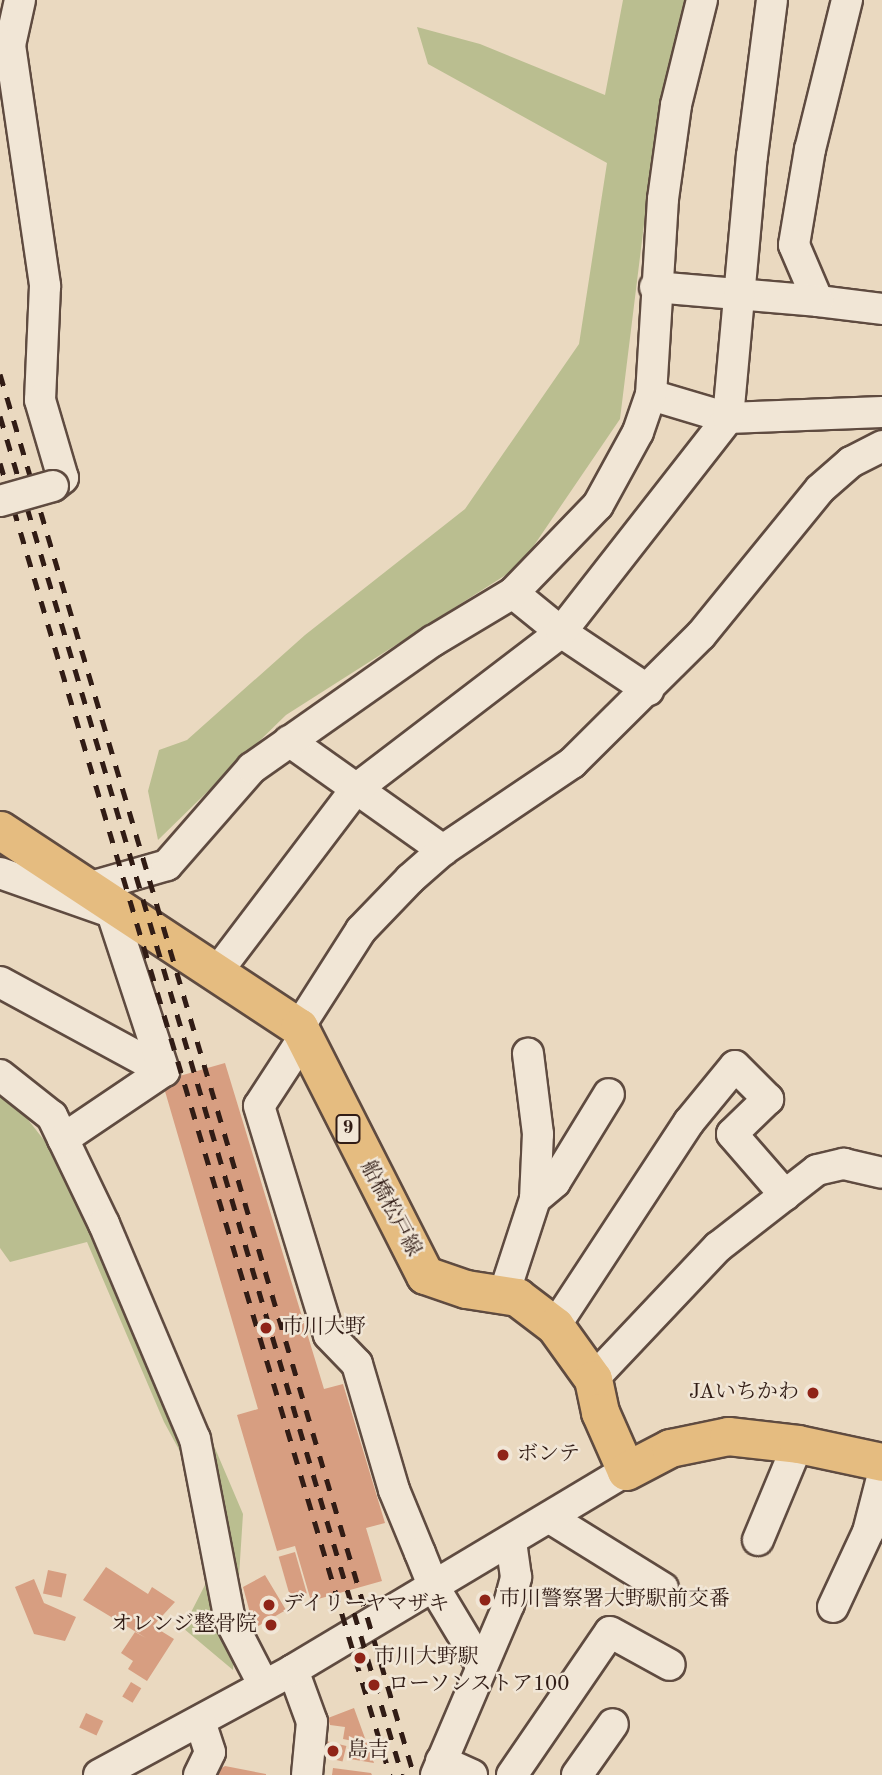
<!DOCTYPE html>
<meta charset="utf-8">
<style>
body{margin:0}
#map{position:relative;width:882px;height:1775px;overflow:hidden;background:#ead9c0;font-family:"Old Standard TT","Noto Serif JP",serif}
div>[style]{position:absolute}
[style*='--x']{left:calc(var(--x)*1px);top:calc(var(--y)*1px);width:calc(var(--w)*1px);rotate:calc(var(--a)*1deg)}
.green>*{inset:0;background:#babe90}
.building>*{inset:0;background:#d79e81;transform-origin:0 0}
.roads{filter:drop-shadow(2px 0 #5f4b40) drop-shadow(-2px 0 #5f4b40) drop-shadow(0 2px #5f4b40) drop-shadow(0 -2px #5f4b40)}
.minor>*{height:30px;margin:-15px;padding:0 15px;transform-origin:15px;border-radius:15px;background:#f1e6d6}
.major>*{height:37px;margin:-18.5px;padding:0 18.5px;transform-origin:18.5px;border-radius:18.5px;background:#e5bc80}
.rail>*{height:5px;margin-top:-2.5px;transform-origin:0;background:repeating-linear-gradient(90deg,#311c15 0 12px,transparent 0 24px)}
.bridges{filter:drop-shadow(2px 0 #5f4b40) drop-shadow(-2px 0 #5f4b40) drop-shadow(0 2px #5f4b40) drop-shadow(0 -2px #5f4b40)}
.minor-bridge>*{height:30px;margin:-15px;padding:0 15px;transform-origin:15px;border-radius:15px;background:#f1e6d6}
.dots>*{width:19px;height:19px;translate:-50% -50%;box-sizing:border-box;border:4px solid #f1e6d6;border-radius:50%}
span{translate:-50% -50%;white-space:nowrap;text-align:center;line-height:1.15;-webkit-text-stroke:5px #f1e6d6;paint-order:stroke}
.shield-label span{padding:2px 5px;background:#f1e6d6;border:2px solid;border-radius:5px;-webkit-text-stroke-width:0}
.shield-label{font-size:19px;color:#311c15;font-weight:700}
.street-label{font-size:21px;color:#311c15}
.poi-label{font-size:21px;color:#311c15}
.left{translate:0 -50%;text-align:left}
.right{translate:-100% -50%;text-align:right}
</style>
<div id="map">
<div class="green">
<i style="clip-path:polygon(623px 0,687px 0,649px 184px,620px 419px,520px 566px,286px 715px,158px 840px,148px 791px,159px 750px,187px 740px,305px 635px,465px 509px,579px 344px,607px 163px,428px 64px,417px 27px,480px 44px,605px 95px)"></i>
<i style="clip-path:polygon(0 1084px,131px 1251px,243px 1514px,233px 1670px,183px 1628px,228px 1540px,164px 1422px,87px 1242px,10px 1262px,0 1248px)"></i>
</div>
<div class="building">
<i style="clip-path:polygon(225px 1063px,324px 1389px,343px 1384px,385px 1523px,366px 1528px,382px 1581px,311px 1601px,295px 1546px,277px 1551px,237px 1415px,258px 1409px,162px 1081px)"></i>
<i style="left:295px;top:1552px;width:43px;height:17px;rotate:74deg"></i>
<i style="clip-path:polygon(106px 1567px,148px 1594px,152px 1587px,175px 1602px,153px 1626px,174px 1639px,147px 1681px,128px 1669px,133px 1661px,121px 1653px,135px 1632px,146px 1638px,83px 1600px)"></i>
<i style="left:48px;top:1570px;width:19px;height:24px;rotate:12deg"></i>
<i style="clip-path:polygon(265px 1575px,286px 1610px,248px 1632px,240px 1618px,250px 1613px,243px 1587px)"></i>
<i style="clip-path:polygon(34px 1579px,44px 1603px,76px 1617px,65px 1641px,34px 1634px,15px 1587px)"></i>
<i style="left:131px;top:1682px;width:12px;height:17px;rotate:31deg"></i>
<i style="clip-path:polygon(354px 1708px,374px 1763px,350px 1759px,353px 1741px,343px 1739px,345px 1727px,330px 1725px,328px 1718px)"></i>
<i style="left:86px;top:1713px;width:19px;height:16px;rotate:25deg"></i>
<i style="left:326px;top:1741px;width:21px;height:16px;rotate:14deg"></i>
<i style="clip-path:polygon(225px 1766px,266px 1774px,266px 1775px,210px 1775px)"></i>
<i style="clip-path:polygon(333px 1768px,371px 1773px,372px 1775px,332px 1775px)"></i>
</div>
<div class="roads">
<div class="minor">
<i style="--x:20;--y:0;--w:46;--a:102.5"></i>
<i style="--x:10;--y:45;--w:244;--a:81.7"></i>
<i style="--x:45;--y:286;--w:114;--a:92.5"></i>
<i style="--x:40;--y:400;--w:81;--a:73.6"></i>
<i style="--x:63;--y:478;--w:13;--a:141"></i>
<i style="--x:847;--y:0;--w:154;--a:103.9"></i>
<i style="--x:810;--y:149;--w:97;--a:99.5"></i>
<i style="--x:794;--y:245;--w:61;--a:66.8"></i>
<i style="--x:818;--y:301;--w:64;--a:7.1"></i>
<i style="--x:655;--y:287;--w:164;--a:4.9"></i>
<i style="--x:651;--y:395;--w:80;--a:16.6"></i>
<i style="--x:728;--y:418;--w:154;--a:-2.2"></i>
<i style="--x:513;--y:593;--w:62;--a:39.1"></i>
<i style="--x:561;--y:632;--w:105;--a:33.7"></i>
<i style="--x:289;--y:741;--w:189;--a:35.3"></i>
<i style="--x:0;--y:873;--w:111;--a:19.4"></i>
<i style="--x:91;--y:887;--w:79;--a:-16.1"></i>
<i style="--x:167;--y:865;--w:129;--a:-48.8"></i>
<i style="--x:252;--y:768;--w:221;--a:-35.1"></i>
<i style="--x:433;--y:641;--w:93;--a:-31"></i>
<i style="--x:513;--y:593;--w:122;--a:-46"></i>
<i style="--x:598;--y:505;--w:83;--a:-61.3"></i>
<i style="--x:638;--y:432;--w:39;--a:-71"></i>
<i style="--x:651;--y:395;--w:196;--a:-86.5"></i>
<i style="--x:663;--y:199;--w:95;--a:-82.1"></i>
<i style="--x:676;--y:105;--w:108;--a:-76.1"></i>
<i style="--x:217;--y:972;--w:230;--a:-52.8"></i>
<i style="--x:356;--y:789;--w:258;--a:-37.4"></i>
<i style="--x:561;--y:632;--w:271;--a:-52"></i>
<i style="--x:728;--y:418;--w:263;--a:-84.8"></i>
<i style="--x:752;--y:156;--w:157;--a:-82.7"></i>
<i style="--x:0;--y:982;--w:187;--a:28.5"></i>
<i style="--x:299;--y:1027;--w:115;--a:-57.4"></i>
<i style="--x:361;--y:930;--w:71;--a:-46.1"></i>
<i style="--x:410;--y:879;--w:44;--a:-41.3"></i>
<i style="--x:443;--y:850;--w:156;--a:-34"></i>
<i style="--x:572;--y:763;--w:182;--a:-44.8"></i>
<i style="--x:701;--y:635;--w:188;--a:-50.8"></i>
<i style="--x:820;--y:489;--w:41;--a:-41.1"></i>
<i style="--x:851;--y:462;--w:35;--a:-27"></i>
<i style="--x:304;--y:1037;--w:82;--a:123.1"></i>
<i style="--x:259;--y:1106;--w:239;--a:73"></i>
<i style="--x:329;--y:1335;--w:40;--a:46"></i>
<i style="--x:357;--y:1364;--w:131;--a:73.6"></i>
<i style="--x:394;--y:1490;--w:68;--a:67.6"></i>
<i style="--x:420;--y:1553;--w:37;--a:68"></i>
<i style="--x:434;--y:1587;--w:93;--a:59"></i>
<i style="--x:0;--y:1075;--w:66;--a:38.3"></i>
<i style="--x:52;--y:1116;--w:120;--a:64.3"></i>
<i style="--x:104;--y:1224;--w:233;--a:67.1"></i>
<i style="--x:195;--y:1439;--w:184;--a:79.1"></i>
<i style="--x:230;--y:1620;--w:72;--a:62.7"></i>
<i style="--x:63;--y:1139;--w:122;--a:-34"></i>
<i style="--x:164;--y:1071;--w:179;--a:-108.2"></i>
<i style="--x:535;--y:1199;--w:26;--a:-40"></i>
<i style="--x:555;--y:1182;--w:103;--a:-58.5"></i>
<i style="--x:504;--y:1294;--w:100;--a:-71.9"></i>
<i style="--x:535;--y:1199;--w:65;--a:-87.4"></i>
<i style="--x:538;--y:1134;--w:81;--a:-97.1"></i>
<i style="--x:555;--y:1326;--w:244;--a:-56.7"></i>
<i style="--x:689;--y:1122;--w:72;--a:-50.6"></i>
<i style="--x:735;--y:1066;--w:47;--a:45"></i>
<i style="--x:768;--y:1099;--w:50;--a:135.8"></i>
<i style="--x:732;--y:1134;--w:81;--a:49"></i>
<i style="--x:593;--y:1379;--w:182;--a:-46.6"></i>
<i style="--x:718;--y:1247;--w:125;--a:-37.9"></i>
<i style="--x:817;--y:1170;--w:28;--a:-13"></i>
<i style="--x:844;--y:1164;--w:39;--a:13"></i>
<i style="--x:550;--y:1518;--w:133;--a:31.8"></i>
<i style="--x:758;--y:1540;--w:104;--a:-67.4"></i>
<i style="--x:833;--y:1607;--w:83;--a:-65"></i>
<i style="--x:868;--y:1532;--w:56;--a:-75.5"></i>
<i style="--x:293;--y:1670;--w:55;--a:69.9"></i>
<i style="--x:312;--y:1722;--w:53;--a:95.4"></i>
<i style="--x:441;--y:1761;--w:34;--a:24"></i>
<i style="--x:99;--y:1775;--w:221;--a:-28.4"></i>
<i style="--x:293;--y:1670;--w:388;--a:-30.9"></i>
<i style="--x:199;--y:1775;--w:25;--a:-64"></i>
<i style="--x:210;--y:1752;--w:32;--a:-108"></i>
<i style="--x:436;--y:1775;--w:186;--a:-66.9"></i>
<i style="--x:509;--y:1604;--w:28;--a:-75"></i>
<i style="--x:516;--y:1577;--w:35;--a:-98"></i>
<i style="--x:512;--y:1775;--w:173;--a:-55.6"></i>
<i style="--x:610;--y:1632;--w:68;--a:28.8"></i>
<i style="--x:577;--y:1775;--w:62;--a:-54.8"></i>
</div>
<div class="major">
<i style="--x:0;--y:830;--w:358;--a:33.4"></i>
<i style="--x:299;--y:1027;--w:278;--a:63.1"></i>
<i style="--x:425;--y:1275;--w:43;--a:18.9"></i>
<i style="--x:466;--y:1289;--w:52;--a:8.9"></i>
<i style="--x:517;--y:1297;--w:48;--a:37.3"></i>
<i style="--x:555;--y:1326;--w:65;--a:54.4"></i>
<i style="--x:593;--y:1379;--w:34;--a:78"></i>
<i style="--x:600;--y:1412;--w:64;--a:66.2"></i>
<i style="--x:626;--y:1471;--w:50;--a:-27.6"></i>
<i style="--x:670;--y:1448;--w:59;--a:-11.7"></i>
<i style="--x:728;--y:1436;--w:70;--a:6.5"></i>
<i style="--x:798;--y:1444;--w:86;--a:12.1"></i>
</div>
</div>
<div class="rail">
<i style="--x:0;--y:374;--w:1461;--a:73.54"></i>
<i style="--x:0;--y:416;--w:1417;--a:73.52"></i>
<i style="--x:0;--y:463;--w:1369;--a:73.45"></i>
</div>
<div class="bridges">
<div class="minor-bridge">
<i style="--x:0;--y:501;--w:55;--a:-15.8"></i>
</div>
</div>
<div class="dots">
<i style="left:266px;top:1328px;background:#8f2418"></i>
<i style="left:813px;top:1393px;background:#8f2418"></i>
<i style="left:503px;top:1455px;background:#8f2418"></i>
<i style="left:485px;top:1600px;background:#8f2418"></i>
<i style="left:269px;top:1605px;background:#8f2418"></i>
<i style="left:271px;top:1625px;background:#8f2418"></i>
<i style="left:360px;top:1658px;background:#8f2418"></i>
<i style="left:374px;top:1685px;background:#8f2418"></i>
<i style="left:333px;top:1751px;background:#8f2418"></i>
</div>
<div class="shield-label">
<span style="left:348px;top:1129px">9</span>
</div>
<div class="street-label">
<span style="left:390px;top:1209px;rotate:62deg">船橋松戸線</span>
</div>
<div class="poi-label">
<span class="left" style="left:282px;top:1328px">市川大野</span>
<span class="right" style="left:799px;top:1393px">JAいちかわ</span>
<span class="left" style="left:517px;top:1455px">ボンテ</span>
<span class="left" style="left:499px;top:1600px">市川警察署大野駅前交番</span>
<span class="left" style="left:283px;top:1605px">デイリーヤマザキ</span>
<span class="right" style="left:257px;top:1625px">オレンジ整骨院</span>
<span class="left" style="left:374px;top:1658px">市川大野駅</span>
<span class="left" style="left:388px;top:1685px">ローソンストア100</span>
<span class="left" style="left:347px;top:1751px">島吉</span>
</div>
</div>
